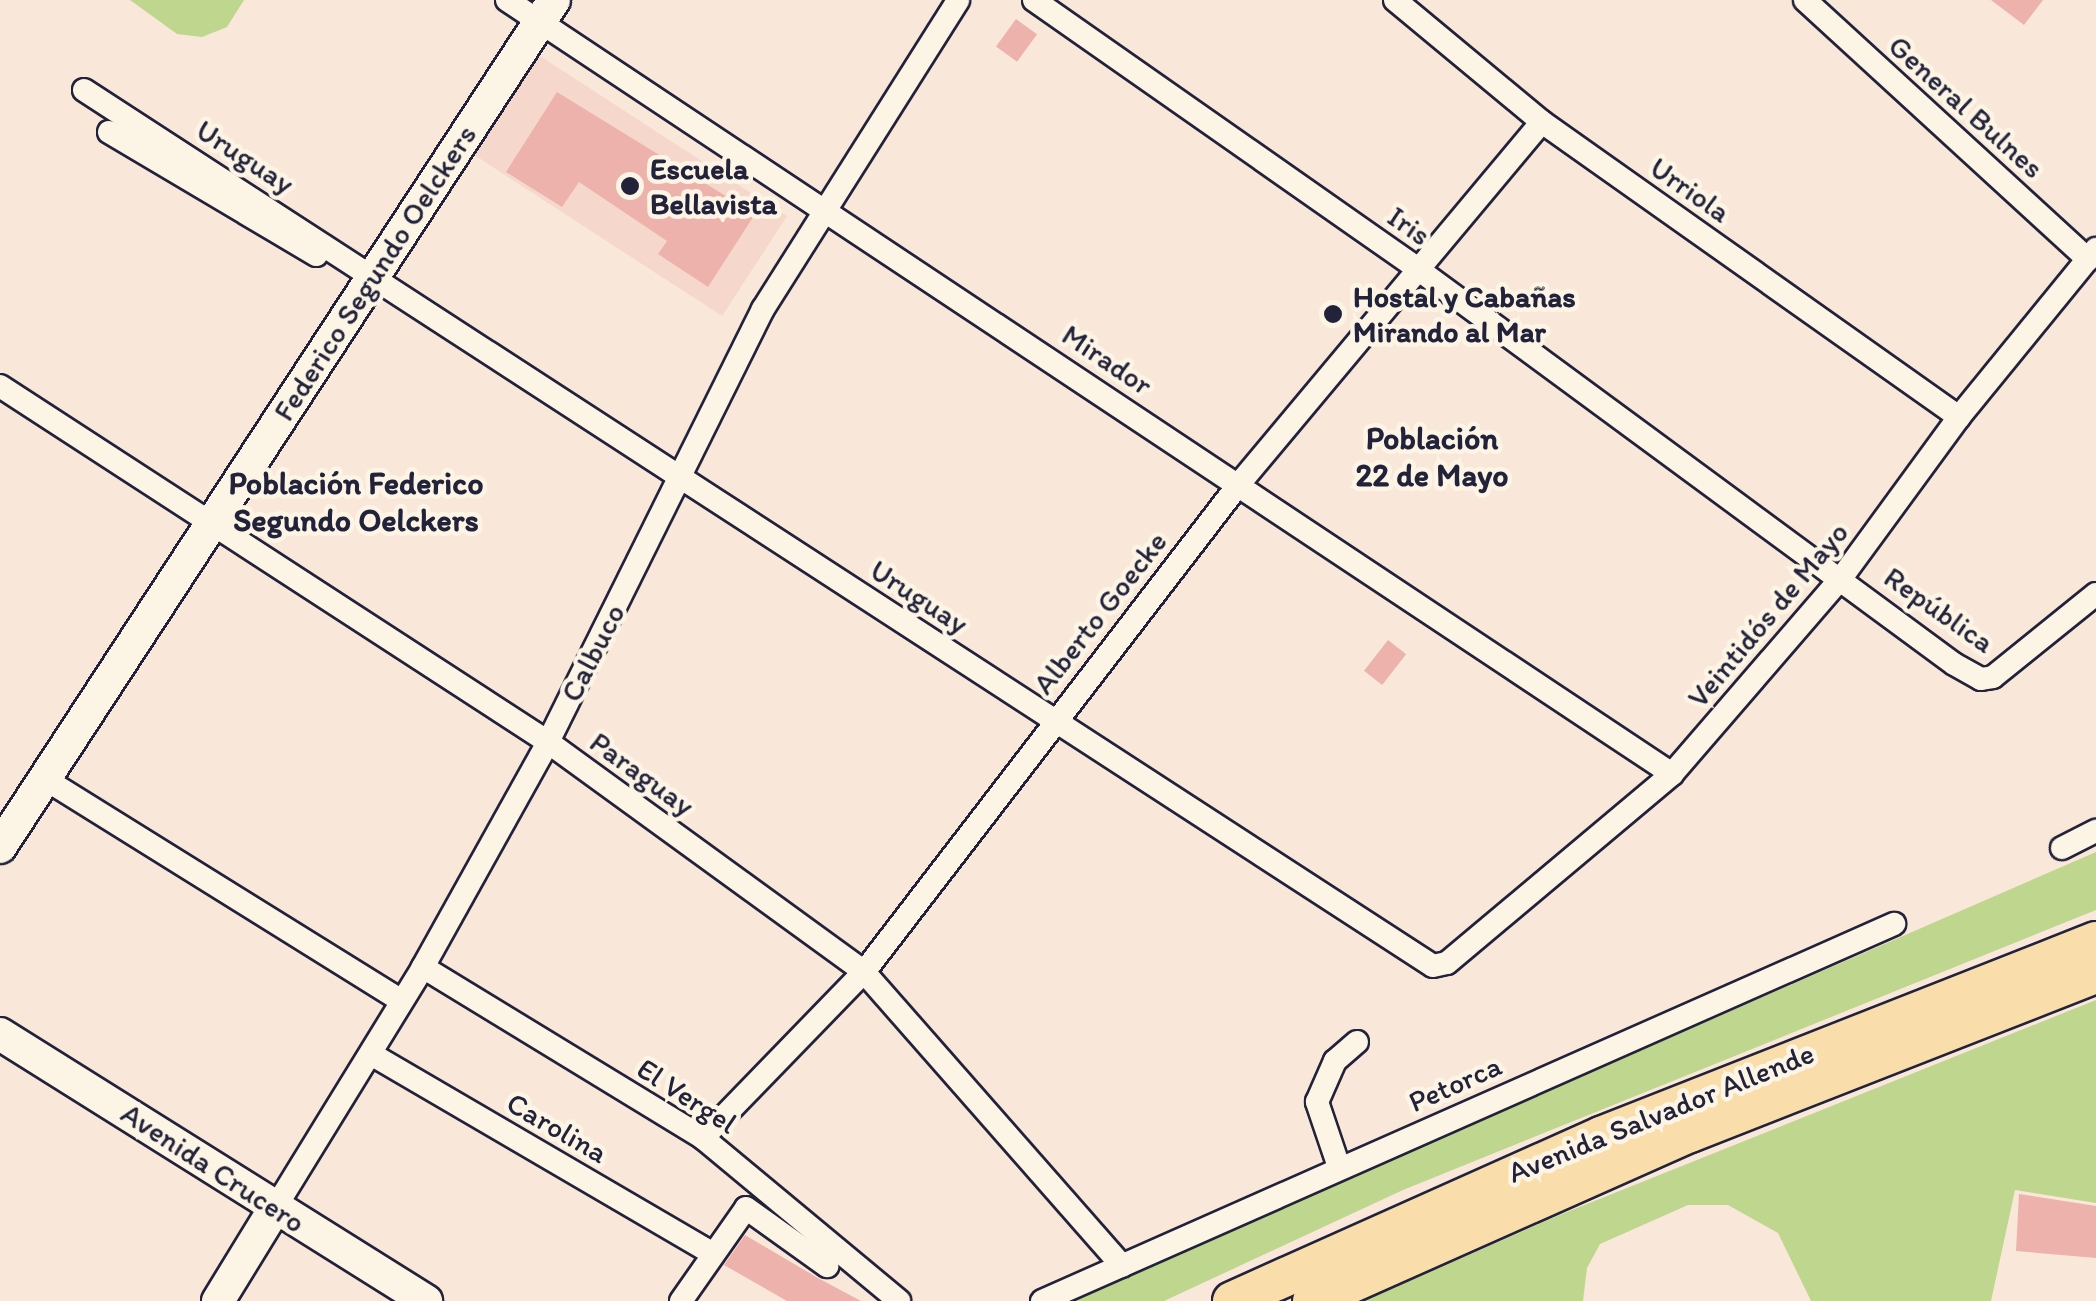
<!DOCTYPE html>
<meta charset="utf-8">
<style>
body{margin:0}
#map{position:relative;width:2096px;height:1301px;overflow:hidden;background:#f9e8d9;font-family:Itim,sans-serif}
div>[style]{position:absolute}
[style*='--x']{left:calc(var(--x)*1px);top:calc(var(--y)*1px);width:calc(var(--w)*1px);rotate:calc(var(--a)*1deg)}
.built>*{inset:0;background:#f5d8cb;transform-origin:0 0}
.green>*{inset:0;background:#bed68d}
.building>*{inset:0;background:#edb2ab;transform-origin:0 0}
.roads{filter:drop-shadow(2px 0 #22223b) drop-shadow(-2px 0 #22223b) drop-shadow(0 2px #22223b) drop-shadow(0 -2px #22223b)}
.minor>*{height:22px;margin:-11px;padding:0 11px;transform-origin:11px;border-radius:11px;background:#fcf5e5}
.secondary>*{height:32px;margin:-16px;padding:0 16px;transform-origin:16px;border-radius:16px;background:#fcf5e5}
.trunk>*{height:38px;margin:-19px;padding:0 19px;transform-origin:19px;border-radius:19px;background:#f9deab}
.dots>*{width:28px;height:28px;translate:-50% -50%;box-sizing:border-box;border:5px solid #fcf5e5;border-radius:50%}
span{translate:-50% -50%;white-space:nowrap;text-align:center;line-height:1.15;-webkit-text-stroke:9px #fcf5e5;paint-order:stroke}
.street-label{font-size:30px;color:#22223b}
.poi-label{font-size:30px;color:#22223b;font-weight:700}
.left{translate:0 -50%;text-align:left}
.neighbourhood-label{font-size:32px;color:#22223b;font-weight:700}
</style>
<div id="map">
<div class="built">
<i style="left:537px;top:54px;width:298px;height:119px;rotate:33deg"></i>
</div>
<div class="green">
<i style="clip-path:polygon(130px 0,244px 0,227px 27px,202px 37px,177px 34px)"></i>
<i style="clip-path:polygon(2096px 852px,2096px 910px,1403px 1190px,1164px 1301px,1064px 1301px)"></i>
<i style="clip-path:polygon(2096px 1000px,2096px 1203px,2015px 1190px,1991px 1301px,1811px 1301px,1778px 1233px,1728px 1205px,1688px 1205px,1600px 1244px,1587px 1268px,1583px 1301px,1364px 1301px,1557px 1216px)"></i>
</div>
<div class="building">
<i style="clip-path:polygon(1991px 0,2043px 0,2024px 25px)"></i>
<i style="left:1016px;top:19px;width:26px;height:34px;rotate:36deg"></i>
<i style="clip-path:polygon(557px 92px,755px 214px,708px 287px,658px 254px,667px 241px,579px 182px,562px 207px,506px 172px)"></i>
<i style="left:1388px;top:640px;width:23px;height:39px;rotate:38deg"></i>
<i style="clip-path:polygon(2019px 1194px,2096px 1206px,2096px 1258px,2016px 1251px)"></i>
<i style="clip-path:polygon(745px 1235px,818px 1278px,861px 1301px,787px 1301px,724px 1265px)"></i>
</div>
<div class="roads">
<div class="minor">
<i style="--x:507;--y:0;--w:1399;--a:33.6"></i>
<i style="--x:1034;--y:0;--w:470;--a:35"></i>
<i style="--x:1419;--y:270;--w:664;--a:36.37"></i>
<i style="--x:1954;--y:664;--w:31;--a:29"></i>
<i style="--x:1981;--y:679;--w:12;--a:-9"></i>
<i style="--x:1993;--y:677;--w:132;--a:-38.9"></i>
<i style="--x:1395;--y:0;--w:191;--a:39.7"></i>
<i style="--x:1542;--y:122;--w:511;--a:35.28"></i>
<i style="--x:1805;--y:0;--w:384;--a:42.5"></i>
<i style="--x:84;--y:90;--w:1608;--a:33"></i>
<i style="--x:1433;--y:966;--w:14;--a:-12"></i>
<i style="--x:1447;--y:963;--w:294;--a:-40"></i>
<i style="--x:1672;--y:774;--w:260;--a:-49.2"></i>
<i style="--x:1842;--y:577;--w:198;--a:-53.8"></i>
<i style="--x:1959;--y:417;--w:217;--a:-50.8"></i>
<i style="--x:109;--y:132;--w:241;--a:30.7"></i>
<i style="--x:0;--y:386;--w:653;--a:33.01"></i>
<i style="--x:548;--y:742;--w:391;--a:36"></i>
<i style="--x:864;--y:972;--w:391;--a:48.7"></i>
<i style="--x:45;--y:779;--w:420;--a:31.9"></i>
<i style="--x:2062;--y:848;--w:38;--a:-27"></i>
<i style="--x:423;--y:967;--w:328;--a:31.4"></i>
<i style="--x:703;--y:1138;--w:255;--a:39.7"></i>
<i style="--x:371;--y:1054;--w:396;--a:30.3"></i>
<i style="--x:703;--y:1138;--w:231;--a:-45.9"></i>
<i style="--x:864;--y:972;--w:615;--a:-52.46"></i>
<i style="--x:1239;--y:484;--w:472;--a:-50.1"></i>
<i style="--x:1339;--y:1167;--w:69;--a:-108.7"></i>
<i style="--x:1317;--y:1102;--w:45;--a:-66.3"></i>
<i style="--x:1335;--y:1061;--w:29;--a:-41"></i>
<i style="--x:275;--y:1208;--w:283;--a:-58.4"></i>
<i style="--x:423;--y:967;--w:257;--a:-60.9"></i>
<i style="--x:548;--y:742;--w:483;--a:-63.6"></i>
<i style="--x:763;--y:309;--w:365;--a:-57.7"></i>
<i style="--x:681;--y:1301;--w:113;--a:-55"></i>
<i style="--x:746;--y:1208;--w:100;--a:35.6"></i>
<i style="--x:1042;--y:1301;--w:932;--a:-23.87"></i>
</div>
<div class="secondary">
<i style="--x:0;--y:847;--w:1012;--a:-56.81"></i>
<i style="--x:0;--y:1034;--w:503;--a:32.08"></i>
<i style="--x:218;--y:1301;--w:109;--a:-58.5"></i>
</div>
<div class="trunk">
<i style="--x:1232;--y:1301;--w:404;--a:-24.1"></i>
<i style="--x:1601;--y:1136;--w:532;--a:-21.5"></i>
<i style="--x:1312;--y:1301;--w:414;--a:-24"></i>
<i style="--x:1690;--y:1133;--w:436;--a:-21.4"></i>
</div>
</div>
<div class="dots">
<i style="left:630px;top:186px;background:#22223b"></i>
<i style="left:1333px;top:314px;background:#22223b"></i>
</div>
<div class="street-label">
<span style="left:1966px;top:107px;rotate:42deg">General Bulnes</span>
<span style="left:245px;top:157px;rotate:33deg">Uruguay</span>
<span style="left:1690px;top:190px;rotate:35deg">Urriola</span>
<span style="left:1409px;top:226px;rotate:35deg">Iris</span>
<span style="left:375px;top:273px;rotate:-57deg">Federico Segundo Oelckers</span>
<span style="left:1107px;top:360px;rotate:34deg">Mirador</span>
<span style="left:919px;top:597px;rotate:33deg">Uruguay</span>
<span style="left:1939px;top:610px;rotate:35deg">República</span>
<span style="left:1100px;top:613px;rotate:-52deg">Alberto Goecke</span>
<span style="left:1768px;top:615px;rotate:-50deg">Veintidós de Mayo</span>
<span style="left:593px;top:653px;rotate:-63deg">Calbuco</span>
<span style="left:642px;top:774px;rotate:36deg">Paraguay</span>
<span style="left:1455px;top:1084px;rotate:-24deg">Petorca</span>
<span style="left:687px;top:1096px;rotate:33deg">El Vergel</span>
<span style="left:1661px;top:1113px;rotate:-22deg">Avenida Salvador Allende</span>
<span style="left:557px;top:1128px;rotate:30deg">Carolina</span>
<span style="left:213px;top:1168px;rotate:33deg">Avenida Crucero</span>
</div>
<div class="poi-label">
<span class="left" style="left:650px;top:186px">Escuela<br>Bellavista</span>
<span class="left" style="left:1353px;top:314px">Hostal y Cabañas<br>Mirando al Mar</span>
</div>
<div class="neighbourhood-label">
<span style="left:1432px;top:457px">Población<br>22 de Mayo</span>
<span style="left:356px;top:502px">Población Federico<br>Segundo Oelckers</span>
</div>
</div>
